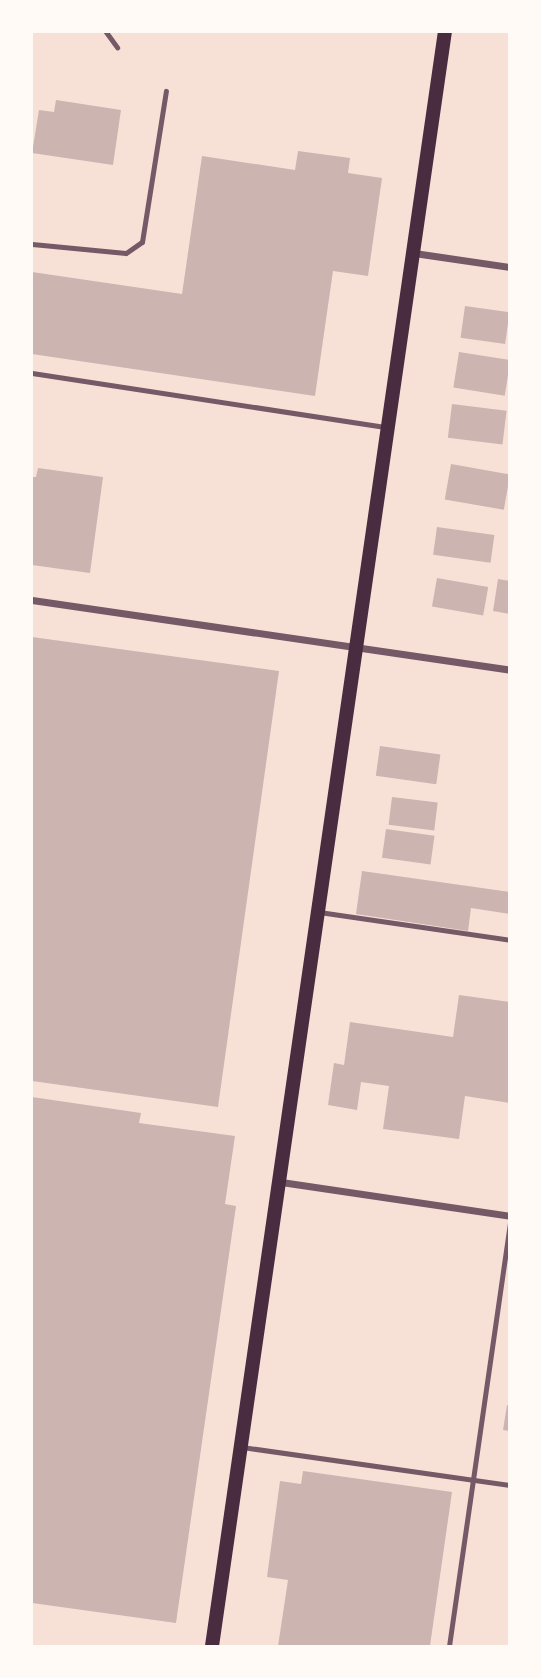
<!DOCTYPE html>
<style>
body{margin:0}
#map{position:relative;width:541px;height:1678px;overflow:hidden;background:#f7e1d7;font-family:Arial,sans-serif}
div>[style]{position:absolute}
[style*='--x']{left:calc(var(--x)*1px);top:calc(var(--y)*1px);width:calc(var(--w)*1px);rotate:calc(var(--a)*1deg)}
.building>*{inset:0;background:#ccb4b1;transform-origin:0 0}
.service>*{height:5px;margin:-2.5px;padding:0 2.5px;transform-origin:2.5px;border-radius:2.5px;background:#755966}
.minor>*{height:7px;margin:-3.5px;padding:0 3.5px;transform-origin:3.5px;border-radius:3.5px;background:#755966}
.secondary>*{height:14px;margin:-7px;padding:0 7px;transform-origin:7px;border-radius:7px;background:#4a2c40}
span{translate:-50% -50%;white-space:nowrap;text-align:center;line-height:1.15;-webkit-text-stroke:7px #fffaf5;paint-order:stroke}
.frame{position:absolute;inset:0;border:33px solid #fffaf5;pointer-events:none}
</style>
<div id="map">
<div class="building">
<i style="clip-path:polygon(56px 100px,121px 110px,113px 165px,32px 153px,39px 110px,54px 112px)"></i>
<i style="clip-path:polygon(298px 151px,350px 158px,348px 173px,382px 178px,368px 276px,333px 271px,315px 396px,32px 354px,32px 272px,182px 294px,202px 156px,295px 170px)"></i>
<i style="left:465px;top:306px;width:45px;height:32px;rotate:8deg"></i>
<i style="left:459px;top:352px;width:52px;height:36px;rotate:9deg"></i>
<i style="left:452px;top:404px;width:55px;height:34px;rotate:7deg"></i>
<i style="left:451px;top:464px;width:60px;height:36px;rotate:10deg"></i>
<i style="clip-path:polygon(38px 468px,103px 477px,90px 573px,32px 565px,32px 477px,36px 477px)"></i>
<i style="left:437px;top:527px;width:58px;height:28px;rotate:8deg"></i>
<i style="left:437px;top:578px;width:52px;height:29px;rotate:10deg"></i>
<i style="clip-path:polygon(498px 579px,510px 581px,510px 614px,493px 611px)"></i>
<i style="clip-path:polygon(32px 637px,279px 671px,218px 1107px,32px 1081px)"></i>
<i style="left:380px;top:746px;width:61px;height:30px;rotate:8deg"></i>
<i style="left:392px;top:797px;width:46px;height:28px;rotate:7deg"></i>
<i style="left:386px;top:829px;width:49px;height:29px;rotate:8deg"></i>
<i style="clip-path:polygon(362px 871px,510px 892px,510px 914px,471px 908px,468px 931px,356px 914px)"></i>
<i style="clip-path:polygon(459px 995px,510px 1002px,510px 1103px,465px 1096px,459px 1139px,383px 1129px,389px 1086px,361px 1082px,357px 1110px,328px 1105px,334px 1063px,344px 1065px,350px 1022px,453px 1037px)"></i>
<i style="clip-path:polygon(32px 1097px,141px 1113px,139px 1123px,235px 1136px,225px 1204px,236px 1206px,176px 1623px,32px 1603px)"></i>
<i style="clip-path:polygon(507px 1405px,510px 1406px,510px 1431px,503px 1430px)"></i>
<i style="clip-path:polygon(303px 1471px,452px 1492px,430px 1646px,278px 1646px,288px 1580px,267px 1577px,280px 1481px,301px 1484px)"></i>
</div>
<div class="service">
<i style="--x:106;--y:32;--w:19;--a:54"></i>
<i style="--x:32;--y:244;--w:94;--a:5.5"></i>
<i style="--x:126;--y:253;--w:19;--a:-35"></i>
<i style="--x:142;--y:242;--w:153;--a:-81"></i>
<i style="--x:32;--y:373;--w:357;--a:8.7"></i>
<i style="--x:319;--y:912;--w:193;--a:8.3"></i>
<i style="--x:242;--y:1447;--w:271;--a:8.1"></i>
<i style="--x:449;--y:1646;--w:427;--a:-81.8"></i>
</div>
<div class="minor">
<i style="--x:414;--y:253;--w:97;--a:8.3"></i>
<i style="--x:32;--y:600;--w:483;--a:8.3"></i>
<i style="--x:281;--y:1182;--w:232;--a:8.4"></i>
</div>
<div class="secondary">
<i style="--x:212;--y:1646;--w:1631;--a:-81.79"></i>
</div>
<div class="frame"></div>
</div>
